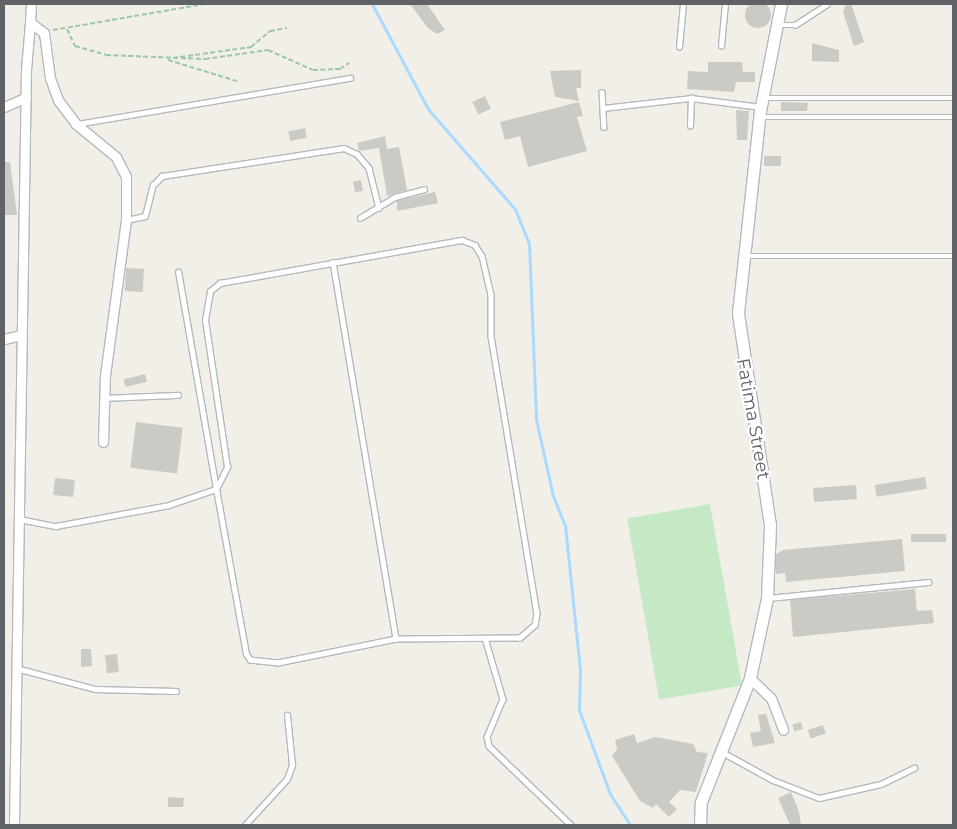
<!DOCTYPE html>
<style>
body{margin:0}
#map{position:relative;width:957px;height:829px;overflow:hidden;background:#f1efe8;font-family:Montserrat,sans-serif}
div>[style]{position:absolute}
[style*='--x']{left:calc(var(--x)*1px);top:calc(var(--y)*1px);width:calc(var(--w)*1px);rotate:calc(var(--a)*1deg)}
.green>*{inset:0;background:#c5e8c5;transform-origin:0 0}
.stream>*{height:3px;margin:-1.5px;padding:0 1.5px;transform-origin:1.5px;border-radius:1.5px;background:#aadaff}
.building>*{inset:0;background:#cccac5;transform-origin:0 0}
.round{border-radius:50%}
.path>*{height:2px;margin-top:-1px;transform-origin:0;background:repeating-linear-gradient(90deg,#9cc7a9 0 5px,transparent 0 7.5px)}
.roads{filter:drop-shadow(1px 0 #b5b8bc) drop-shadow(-1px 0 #b5b8bc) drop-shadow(0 1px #b5b8bc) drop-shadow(0 -1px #b5b8bc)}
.service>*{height:4.5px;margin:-2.25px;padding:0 2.25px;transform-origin:2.25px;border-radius:2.25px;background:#fff}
.minor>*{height:9px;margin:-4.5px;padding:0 4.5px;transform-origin:4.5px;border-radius:4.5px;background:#fff}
.tertiary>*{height:11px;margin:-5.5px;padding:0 5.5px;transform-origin:5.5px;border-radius:5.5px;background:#fff}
span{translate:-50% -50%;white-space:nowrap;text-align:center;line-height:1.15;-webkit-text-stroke:4.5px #fff;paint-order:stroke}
.street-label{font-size:18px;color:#5f6368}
.frame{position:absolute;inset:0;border:5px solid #5f6368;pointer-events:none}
</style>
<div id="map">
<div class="green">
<i style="left:710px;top:504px;width:184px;height:84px;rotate:80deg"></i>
</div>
<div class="stream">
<i style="--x:372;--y:4;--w:119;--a:61.9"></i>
<i style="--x:428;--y:109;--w:133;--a:49"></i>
<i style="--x:515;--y:209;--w:37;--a:68"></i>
<i style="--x:529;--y:243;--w:176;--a:87.7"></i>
<i style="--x:536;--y:419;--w:79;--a:77.6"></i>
<i style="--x:553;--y:496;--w:31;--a:68"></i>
<i style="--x:565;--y:525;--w:145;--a:84.1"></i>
<i style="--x:580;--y:669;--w:41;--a:91.4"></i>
<i style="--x:579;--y:710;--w:90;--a:69.7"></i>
<i style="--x:610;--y:794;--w:37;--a:57"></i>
</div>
<div class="building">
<i class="round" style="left:745px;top:2px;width:26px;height:26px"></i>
<i style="clip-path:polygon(410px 4px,427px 4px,445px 30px,437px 34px,428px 28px)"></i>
<i style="clip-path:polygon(846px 4px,851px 4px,864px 42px,854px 46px,843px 12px)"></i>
<i style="clip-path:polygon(812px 43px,839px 50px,839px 62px,812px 61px)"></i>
<i style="clip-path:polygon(708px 62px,742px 62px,743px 72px,755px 72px,755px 82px,736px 82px,734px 92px,687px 89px,688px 71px,708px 72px)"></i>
<i style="clip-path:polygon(581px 70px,581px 88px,576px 88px,579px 101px,555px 97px,550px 71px)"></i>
<i style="left:485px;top:96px;width:14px;height:14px;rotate:65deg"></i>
<i style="clip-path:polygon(579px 102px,583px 116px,577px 117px,587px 151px,528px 167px,520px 136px,505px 140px,500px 122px)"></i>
<i style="clip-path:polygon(781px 102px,808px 103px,807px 111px,781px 111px)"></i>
<i style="clip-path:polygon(736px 110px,749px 111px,747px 140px,737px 140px)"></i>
<i style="left:305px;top:128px;width:10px;height:17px;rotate:79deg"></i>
<i style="clip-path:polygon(385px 136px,387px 149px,399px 147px,407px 190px,387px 196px,379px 148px,359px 151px,357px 143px)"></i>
<i style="left:764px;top:156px;width:17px;height:10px"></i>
<i style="clip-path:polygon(4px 162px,10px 162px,17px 215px,4px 215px)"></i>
<i style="left:361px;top:180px;width:11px;height:8px;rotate:80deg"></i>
<i style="clip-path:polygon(435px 192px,438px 203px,397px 211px,397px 201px)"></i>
<i style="left:126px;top:268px;width:18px;height:23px;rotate:3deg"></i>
<i style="left:145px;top:374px;width:8px;height:22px;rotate:76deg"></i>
<i style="left:136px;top:422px;width:47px;height:46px;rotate:7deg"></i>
<i style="left:925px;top:477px;width:12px;height:51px;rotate:81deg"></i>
<i style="left:55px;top:478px;width:20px;height:17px;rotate:6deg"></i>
<i style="left:856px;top:485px;width:14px;height:43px;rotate:86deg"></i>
<i style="left:946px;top:534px;width:8px;height:35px;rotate:90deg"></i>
<i style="clip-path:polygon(902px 539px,905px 571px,786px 582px,785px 573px,776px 574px,776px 554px,783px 550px)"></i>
<i style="clip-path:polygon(915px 589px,917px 611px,932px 610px,934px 623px,793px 637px,790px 600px)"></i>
<i style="clip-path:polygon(81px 649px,91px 649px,92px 666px,81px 667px)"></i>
<i style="left:117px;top:654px;width:18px;height:12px;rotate:84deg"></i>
<i style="clip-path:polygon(766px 714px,775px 743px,753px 747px,750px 733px,761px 731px,758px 715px)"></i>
<i style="left:801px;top:722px;width:7px;height:9px;rotate:74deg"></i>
<i style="left:823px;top:725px;width:9px;height:16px;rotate:72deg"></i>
<i style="clip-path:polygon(634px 734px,637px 743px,656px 737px,693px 744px,697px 752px,708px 753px,696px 792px,680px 790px,669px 802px,677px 809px,669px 817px,656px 804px,653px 808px,640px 801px,612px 756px,617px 749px,615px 740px)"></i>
<i style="clip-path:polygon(791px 792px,799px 812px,801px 825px,790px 825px,778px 798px)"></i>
<i style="clip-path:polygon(168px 797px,184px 798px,183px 807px,168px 807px)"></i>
</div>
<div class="path">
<i style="--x:67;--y:29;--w:19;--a:65"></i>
<i style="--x:75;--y:46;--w:32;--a:16"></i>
<i style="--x:106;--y:55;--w:99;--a:2.3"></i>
<i style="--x:205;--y:59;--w:64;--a:-8.1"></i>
<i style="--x:268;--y:50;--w:49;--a:24"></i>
<i style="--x:313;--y:70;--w:27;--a:-2"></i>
<i style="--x:340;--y:69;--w:11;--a:-34"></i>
<i style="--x:53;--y:30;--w:154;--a:-9.7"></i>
<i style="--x:173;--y:58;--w:79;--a:-8"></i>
<i style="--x:251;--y:47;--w:25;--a:-40"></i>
<i style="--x:270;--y:31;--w:17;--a:-10"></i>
<i style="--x:168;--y:60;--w:72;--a:16.9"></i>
</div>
<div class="roads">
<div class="service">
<i style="--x:777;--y:25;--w:18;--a:0"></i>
<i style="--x:795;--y:25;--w:38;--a:-33"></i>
<i style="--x:721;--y:46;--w:42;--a:-84.6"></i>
<i style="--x:679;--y:47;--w:43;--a:-84.7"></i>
<i style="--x:602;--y:92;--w:35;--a:87"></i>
<i style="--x:764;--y:98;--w:189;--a:0"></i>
<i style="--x:603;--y:108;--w:89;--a:-6.5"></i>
<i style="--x:691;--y:98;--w:70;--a:7.4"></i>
<i style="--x:761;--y:117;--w:192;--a:0"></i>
<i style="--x:77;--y:124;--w:277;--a:-9.6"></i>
<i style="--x:690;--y:126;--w:28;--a:-88"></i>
<i style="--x:360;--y:218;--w:41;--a:-31"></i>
<i style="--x:395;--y:197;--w:30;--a:-15"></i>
<i style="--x:126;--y:220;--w:19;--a:-12"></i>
<i style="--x:145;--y:216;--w:32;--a:-76"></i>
<i style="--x:153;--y:185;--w:13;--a:-45"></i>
<i style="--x:162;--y:176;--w:184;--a:-8.7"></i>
<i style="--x:344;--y:148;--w:14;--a:25"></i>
<i style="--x:357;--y:154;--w:18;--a:49"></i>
<i style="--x:369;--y:168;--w:41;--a:76"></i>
<i style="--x:744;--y:256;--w:209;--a:0"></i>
<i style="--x:333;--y:262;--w:382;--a:80.5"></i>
<i style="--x:105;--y:398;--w:73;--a:-2.4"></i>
<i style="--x:19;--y:519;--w:38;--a:11"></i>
<i style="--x:56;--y:526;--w:115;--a:-10.5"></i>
<i style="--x:169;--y:505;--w:50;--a:-18.8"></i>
<i style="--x:216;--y:489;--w:25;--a:-63"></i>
<i style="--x:227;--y:467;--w:149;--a:-98.5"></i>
<i style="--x:205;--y:320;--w:29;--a:-80"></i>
<i style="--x:210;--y:291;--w:13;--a:-39"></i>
<i style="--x:220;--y:283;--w:246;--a:-10.1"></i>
<i style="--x:462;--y:240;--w:14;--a:21"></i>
<i style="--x:475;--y:245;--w:13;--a:58"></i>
<i style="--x:482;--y:256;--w:39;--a:77"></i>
<i style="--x:491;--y:294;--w:42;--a:90"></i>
<i style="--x:491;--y:336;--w:281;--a:80.6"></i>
<i style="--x:537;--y:613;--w:12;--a:99"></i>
<i style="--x:535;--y:625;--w:20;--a:139"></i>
<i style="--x:520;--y:638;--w:124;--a:179.5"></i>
<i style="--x:396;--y:639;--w:120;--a:168.5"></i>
<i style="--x:278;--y:663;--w:28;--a:-174"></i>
<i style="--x:250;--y:660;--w:7;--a:-124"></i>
<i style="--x:246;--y:654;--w:168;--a:-100.3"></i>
<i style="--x:216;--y:489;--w:220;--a:-99.9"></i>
<i style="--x:768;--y:598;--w:161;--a:-5.7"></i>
<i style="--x:485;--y:638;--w:64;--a:73.6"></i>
<i style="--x:503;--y:699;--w:41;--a:112.8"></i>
<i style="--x:487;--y:737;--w:9;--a:77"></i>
<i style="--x:489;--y:746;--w:114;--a:43.9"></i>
<i style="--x:16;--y:668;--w:82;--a:14.9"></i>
<i style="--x:95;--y:689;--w:81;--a:1.4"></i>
<i style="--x:724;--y:753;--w:56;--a:28.9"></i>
<i style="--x:773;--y:780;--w:49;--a:21.4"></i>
<i style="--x:819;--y:798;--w:64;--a:-12.7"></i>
<i style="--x:881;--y:784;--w:37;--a:-26"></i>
<i style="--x:245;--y:825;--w:62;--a:-47.6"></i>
<i style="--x:287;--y:779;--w:15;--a:-70"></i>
<i style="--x:292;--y:765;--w:50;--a:-95.7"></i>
</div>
<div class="minor">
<i style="--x:31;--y:4;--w:18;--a:93"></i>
<i style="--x:30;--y:22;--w:18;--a:38"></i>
<i style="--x:44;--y:33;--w:45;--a:82.4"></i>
<i style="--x:50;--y:78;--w:23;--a:70"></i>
<i style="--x:58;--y:100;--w:30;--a:53"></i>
<i style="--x:76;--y:124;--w:52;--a:39.5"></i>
<i style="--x:116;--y:157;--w:22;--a:63"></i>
<i style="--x:126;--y:177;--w:43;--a:90"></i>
<i style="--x:126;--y:220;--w:156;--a:97.7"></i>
<i style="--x:105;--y:375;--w:67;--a:91.7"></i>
<i style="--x:4;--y:107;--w:24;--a:-24"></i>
<i style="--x:4;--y:339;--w:18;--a:-13"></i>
<i style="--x:750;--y:678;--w:29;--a:44"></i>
<i style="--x:771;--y:698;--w:34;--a:69"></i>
<i style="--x:14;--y:825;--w:755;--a:-89.09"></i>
<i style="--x:26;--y:70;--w:48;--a:-85.2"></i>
</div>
<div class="tertiary">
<i style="--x:700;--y:825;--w:23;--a:-88"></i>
<i style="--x:701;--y:802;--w:133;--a:-68.4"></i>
<i style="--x:750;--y:678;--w:82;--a:-78"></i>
<i style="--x:767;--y:598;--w:73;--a:-87.6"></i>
<i style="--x:770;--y:525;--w:214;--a:-98.6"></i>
<i style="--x:738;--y:313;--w:203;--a:-83.8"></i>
<i style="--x:760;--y:111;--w:109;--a:-78.9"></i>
</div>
</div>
<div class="street-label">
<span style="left:753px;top:419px;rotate:80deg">Fatima Street</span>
</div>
<div class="frame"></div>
</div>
